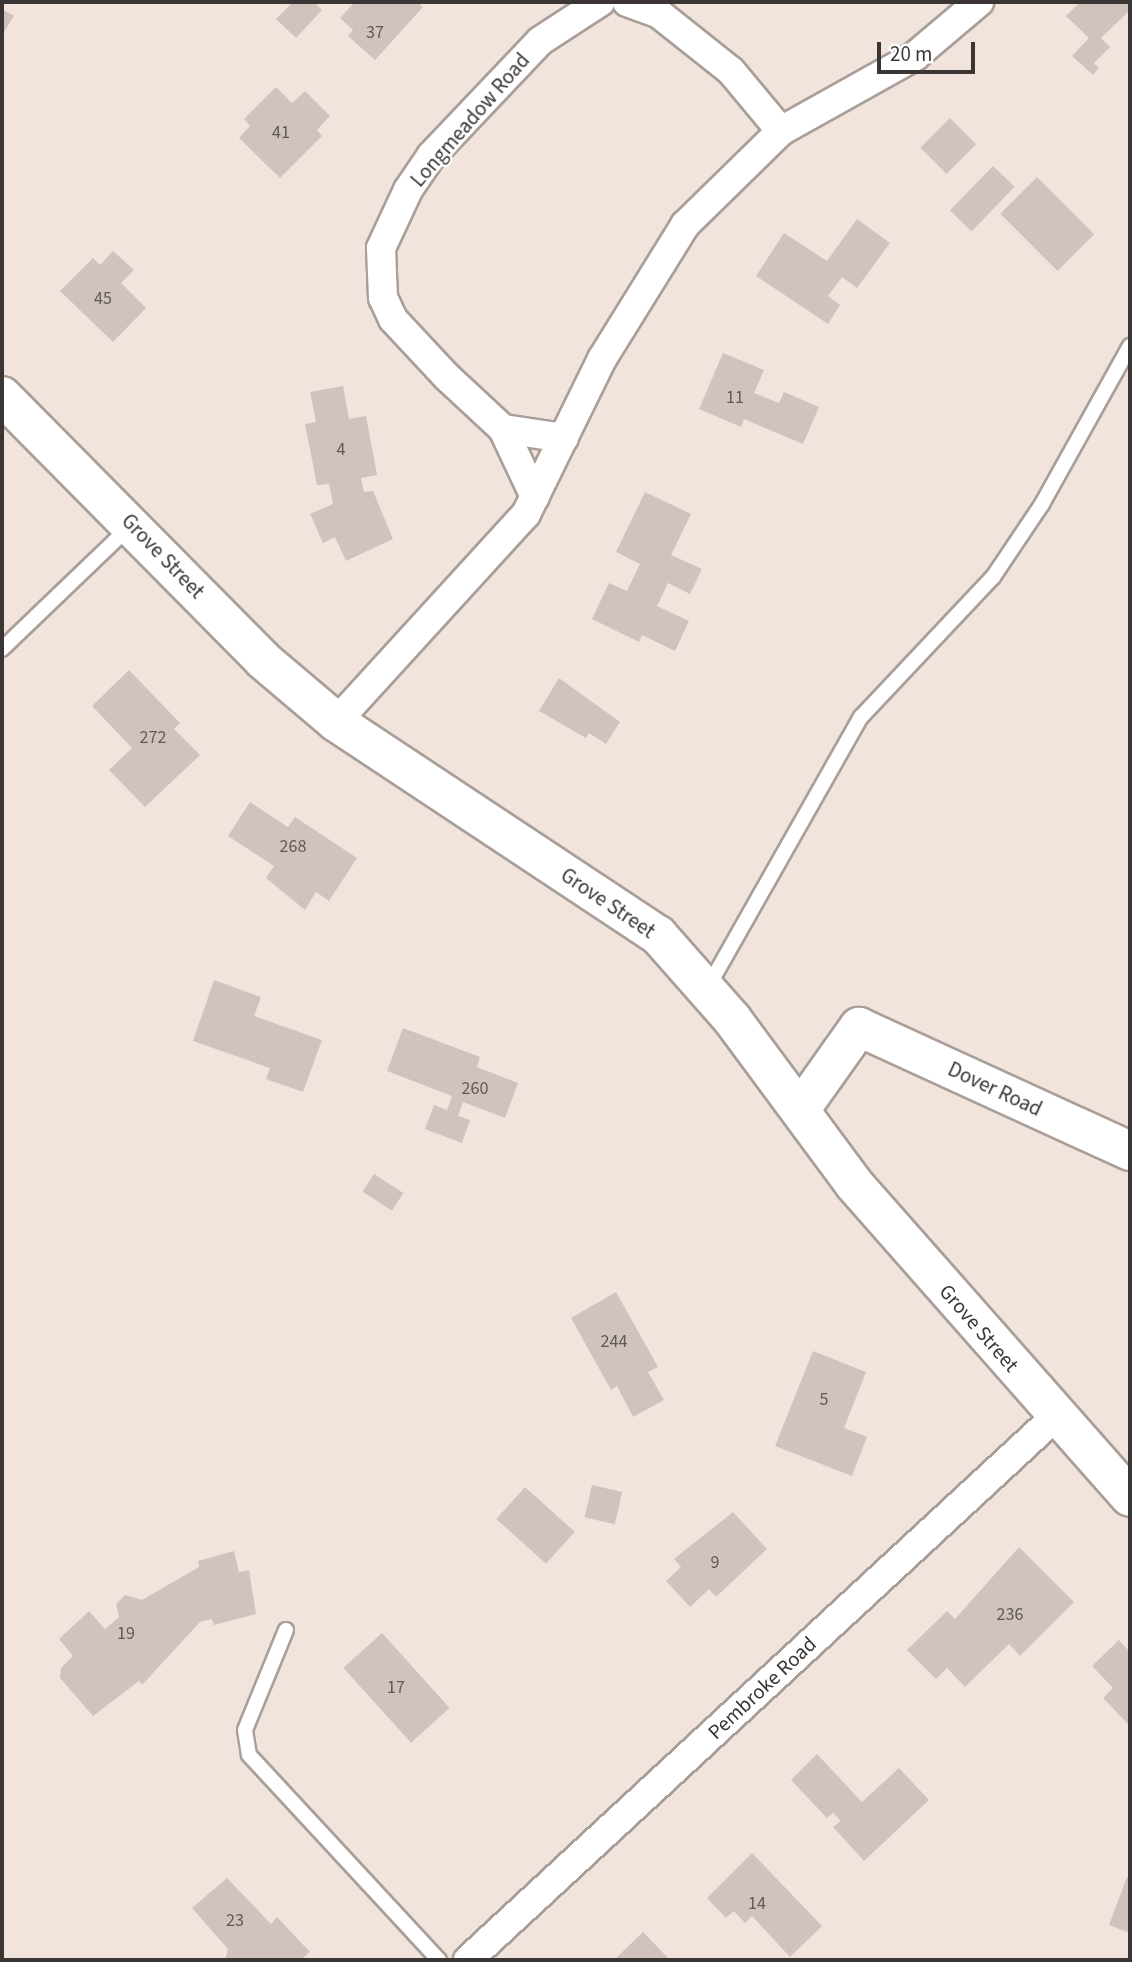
<!DOCTYPE html>
<style>
body{margin:0}
#map{position:relative;width:1132px;height:1962px;overflow:hidden;background:#f1e4dd;font-family:"Source Sans 3",sans-serif}
div>[style]{position:absolute}
[style*='--x']{left:calc(var(--x)*1px);top:calc(var(--y)*1px);width:calc(var(--w)*1px);rotate:calc(var(--a)*1deg)}
.building>*{inset:0;background:#d0c3bd;transform-origin:0 0}
.roads{filter:drop-shadow(2px 0 #aa9e98) drop-shadow(-2px 0 #aa9e98) drop-shadow(0 2px #aa9e98) drop-shadow(0 -2px #aa9e98)}
.lane>*{height:14px;margin:-7px;padding:0 7px;transform-origin:7px;border-radius:7px;background:#fff}
.street>*{height:28px;margin:-14px;padding:0 14px;transform-origin:14px;border-radius:14px;background:#fff}
.secondary>*{height:38px;margin:-19px;padding:0 19px;transform-origin:19px;border-radius:19px;background:#fff}
span{translate:-50% -50%;white-space:nowrap;text-align:center;line-height:1.15;-webkit-text-stroke:5px #fff;paint-order:stroke}
.number-label{font-size:18px;color:#605956}
.number-label span{-webkit-text-stroke-width:0}
.street-label{font-size:21px;color:#3b3634}
.frame{position:absolute;inset:0;border:4px solid #3b3634;pointer-events:none}
.scale{position:absolute;left:877px;top:42px;width:98px;height:32px;box-sizing:border-box;border:4px solid #3b3634;border-top:0;padding-left:9px;font-size:21px;line-height:24px;white-space:nowrap;color:#3b3634;-webkit-text-stroke:5px #fff;paint-order:stroke}
</style>
<div id="map">
<div class="building">
<i style="clip-path:polygon(2px 2px,2px 9px,14px 16px,2px 35px)"></i>
<i style="clip-path:polygon(293px 2px,314px 2px,322px 10px,296px 38px,276px 19px)"></i>
<i style="clip-path:polygon(355px 2px,417px 2px,423px 7px,375px 60px,348px 36px,353px 30px,340px 18px)"></i>
<i style="clip-path:polygon(1080px 2px,1130px 2px,1130px 10px,1101px 38px,1110px 47px,1094px 63px,1099px 68px,1093px 75px,1072px 56px,1089px 38px,1066px 16px)"></i>
<i style="clip-path:polygon(276px 87px,292px 103px,305px 91px,330px 116px,317px 130px,322px 136px,280px 178px,239px 138px,250px 126px,244px 119px)"></i>
<i style="left:950px;top:118px;width:37px;height:42px;rotate:45deg"></i>
<i style="left:993px;top:166px;width:30px;height:62px;rotate:44deg"></i>
<i style="left:1037px;top:177px;width:81px;height:52px;rotate:45deg"></i>
<i style="clip-path:polygon(857px 219px,890px 243px,857px 288px,842px 277px,828px 296px,840px 305px,828px 324px,756px 276px,784px 233px,827px 261px)"></i>
<i style="clip-path:polygon(113px 251px,134px 270px,121px 283px,146px 308px,113px 342px,60px 291px,93px 258px,100px 265px)"></i>
<i style="clip-path:polygon(723px 353px,764px 370px,754px 393px,779px 403px,784px 392px,819px 407px,803px 444px,744px 419px,741px 427px,699px 409px)"></i>
<i style="clip-path:polygon(343px 386px,349px 419px,366px 416px,377px 475px,361px 478px,364px 492px,373px 491px,393px 539px,346px 561px,335px 537px,323px 543px,310px 514px,333px 504px,329px 484px,317px 485px,305px 424px,316px 422px,310px 392px)"></i>
<i style="clip-path:polygon(645px 492px,691px 514px,671px 555px,702px 569px,690px 594px,668px 583px,657px 606px,689px 621px,675px 651px,642px 635px,639px 642px,592px 619px,609px 583px,627px 591px,640px 564px,616px 552px)"></i>
<i style="clip-path:polygon(129px 670px,180px 723px,174px 729px,200px 755px,145px 807px,109px 770px,132px 748px,92px 706px)"></i>
<i style="clip-path:polygon(559px 678px,620px 722px,606px 744px,589px 733px,586px 738px,539px 711px)"></i>
<i style="clip-path:polygon(250px 802px,288px 827px,295px 817px,357px 858px,329px 901px,316px 892px,305px 910px,266px 878px,274px 866px,228px 836px)"></i>
<i style="clip-path:polygon(214px 980px,261px 997px,254px 1016px,322px 1040px,303px 1092px,266px 1079px,270px 1068px,193px 1041px)"></i>
<i style="clip-path:polygon(403px 1028px,480px 1057px,477px 1067px,518px 1083px,505px 1118px,463px 1102px,458px 1116px,470px 1120px,462px 1143px,425px 1129px,434px 1105px,447px 1110px,452px 1096px,387px 1071px)"></i>
<i style="left:374px;top:1174px;width:35px;height:21px;rotate:33deg"></i>
<i style="clip-path:polygon(616px 1292px,658px 1367px,648px 1372px,664px 1400px,633px 1417px,617px 1386px,611px 1390px,571px 1318px)"></i>
<i style="clip-path:polygon(813px 1351px,866px 1372px,844px 1428px,867px 1437px,852px 1476px,775px 1446px)"></i>
<i style="left:592px;top:1485px;width:31px;height:33px;rotate:13deg"></i>
<i style="left:525px;top:1487px;width:67px;height:43px;rotate:42deg"></i>
<i style="clip-path:polygon(733px 1512px,767px 1549px,716px 1597px,709px 1589px,690px 1607px,666px 1581px,681px 1567px,674px 1559px)"></i>
<i style="clip-path:polygon(1019px 1547px,1074px 1602px,1020px 1656px,1009px 1644px,965px 1687px,947px 1668px,936px 1679px,907px 1650px,947px 1611px,955px 1619px)"></i>
<i style="clip-path:polygon(234px 1551px,239px 1572px,249px 1570px,256px 1614px,214px 1625px,212px 1619px,200px 1622px,142px 1685px,139px 1681px,93px 1716px,60px 1678px,61px 1668px,73px 1656px,59px 1639px,89px 1611px,105px 1629px,119px 1617px,116px 1604px,125px 1595px,142px 1600px,199px 1567px,198px 1561px)"></i>
<i style="left:382px;top:1633px;width:101px;height:52px;rotate:48deg"></i>
<i style="clip-path:polygon(1119px 1640px,1130px 1652px,1130px 1726px,1103px 1698px,1113px 1688px,1092px 1666px)"></i>
<i style="clip-path:polygon(817px 1754px,862px 1802px,899px 1768px,929px 1800px,864px 1861px,833px 1827px,841px 1821px,833px 1813px,827px 1818px,791px 1780px)"></i>
<i style="clip-path:polygon(752px 1853px,822px 1926px,790px 1957px,752px 1916px,745px 1923px,734px 1911px,726px 1918px,707px 1898px)"></i>
<i style="clip-path:polygon(1127px 1877px,1130px 1878px,1130px 1933px,1109px 1925px)"></i>
<i style="clip-path:polygon(227px 1878px,271px 1924px,277px 1917px,310px 1952px,301px 1960px,225px 1960px,228px 1949px,192px 1908px)"></i>
<i style="clip-path:polygon(643px 1932px,670px 1960px,614px 1960px)"></i>
</div>
<div class="roads">
<div class="lane">
<i style="--x:2;--y:649;--w:176;--a:-43.8"></i>
<i style="--x:708;--y:987;--w:310;--a:-60.5"></i>
<i style="--x:861;--y:717;--w:192;--a:-46.7"></i>
<i style="--x:993;--y:577;--w:88;--a:-56.1"></i>
<i style="--x:1042;--y:504;--w:181;--a:-60.9"></i>
<i style="--x:286;--y:1630;--w:108;--a:112.3"></i>
<i style="--x:245;--y:1730;--w:25;--a:81"></i>
<i style="--x:249;--y:1755;--w:280;--a:47.2"></i>
</div>
<div class="street">
<i style="--x:627;--y:2;--w:33;--a:20"></i>
<i style="--x:658;--y:13;--w:93;--a:38.5"></i>
<i style="--x:731;--y:71;--w:78;--a:50.2"></i>
<i style="--x:503;--y:429;--w:75;--a:64.8"></i>
<i style="--x:564;--y:438;--w:62;--a:-171.6"></i>
<i style="--x:503;--y:429;--w:76;--a:-137.1"></i>
<i style="--x:447;--y:377;--w:79;--a:-133"></i>
<i style="--x:393;--y:319;--w:23;--a:-115"></i>
<i style="--x:383;--y:298;--w:50;--a:-92.3"></i>
<i style="--x:381;--y:248;--w:64;--a:-65"></i>
<i style="--x:408;--y:190;--w:41;--a:-55.9"></i>
<i style="--x:431;--y:156;--w:158;--a:-46.5"></i>
<i style="--x:540;--y:41;--w:72;--a:-33"></i>
<i style="--x:336;--y:722;--w:282;--a:-47.6"></i>
<i style="--x:526;--y:514;--w:173;--a:-63.9"></i>
<i style="--x:602;--y:359;--w:158;--a:-58.2"></i>
<i style="--x:685;--y:225;--w:134;--a:-44.4"></i>
<i style="--x:781;--y:131;--w:154;--a:-29.2"></i>
<i style="--x:915;--y:56;--w:84;--a:-40.2"></i>
<i style="--x:468;--y:1960;--w:801;--a:-42.77"></i>
</div>
<div class="secondary">
<i style="--x:2;--y:396;--w:371;--a:45.3"></i>
<i style="--x:263;--y:660;--w:96;--a:40.3"></i>
<i style="--x:336;--y:722;--w:386;--a:33.5"></i>
<i style="--x:658;--y:935;--w:112;--a:48.6"></i>
<i style="--x:732;--y:1019;--w:205;--a:53.5"></i>
<i style="--x:854;--y:1184;--w:417;--a:48.6"></i>
<i style="--x:800;--y:1110;--w:102;--a:-54.6"></i>
<i style="--x:859;--y:1027;--w:298;--a:24.6"></i>
</div>
</div>
<div class="number-label">
<span style="left:375px;top:33px">37</span>
<span style="left:281px;top:133px">41</span>
<span style="left:103px;top:299px">45</span>
<span style="left:735px;top:398px">11</span>
<span style="left:341px;top:450px">4</span>
<span style="left:153px;top:738px">272</span>
<span style="left:293px;top:847px">268</span>
<span style="left:475px;top:1089px">260</span>
<span style="left:614px;top:1342px">244</span>
<span style="left:824px;top:1400px">5</span>
<span style="left:715px;top:1563px">9</span>
<span style="left:1010px;top:1615px">236</span>
<span style="left:126px;top:1634px">19</span>
<span style="left:396px;top:1688px">17</span>
<span style="left:757px;top:1904px">14</span>
<span style="left:235px;top:1921px">23</span>
</div>
<div class="street-label">
<span style="left:470px;top:120px;rotate:-49deg">Longmeadow Road</span>
<span style="left:163px;top:556px;rotate:46deg">Grove Street</span>
<span style="left:608px;top:903px;rotate:34deg">Grove Street</span>
<span style="left:995px;top:1089px;rotate:25deg">Dover Road</span>
<span style="left:979px;top:1328px;rotate:49deg">Grove Street</span>
<span style="left:762px;top:1688px;rotate:-43deg">Pembroke Road</span>
</div>
<div class="frame"></div>
<div class="scale">20 m</div>
</div>
